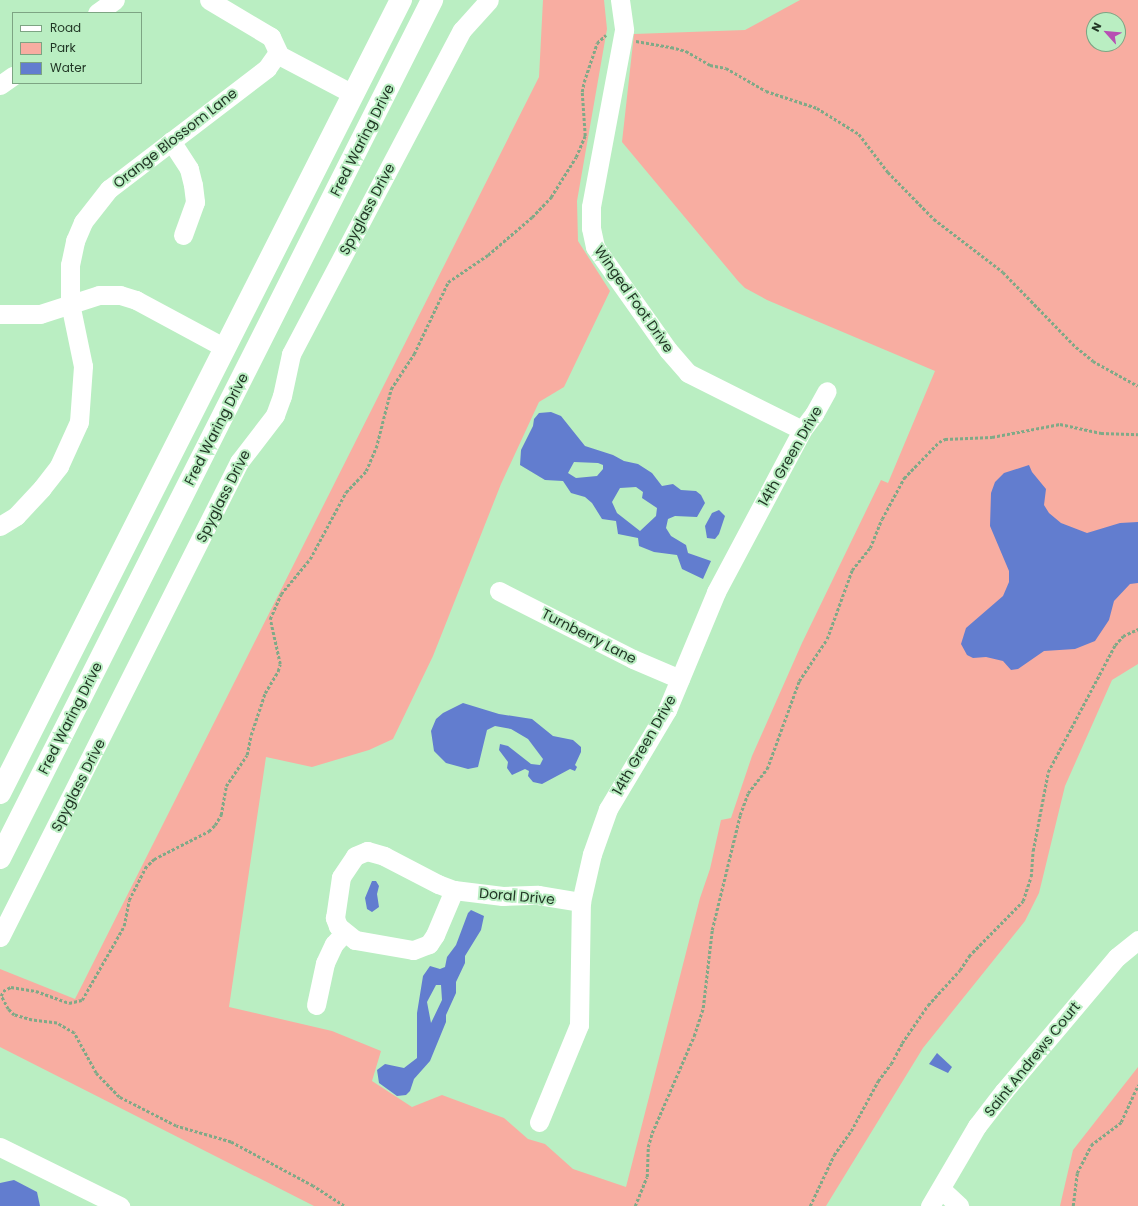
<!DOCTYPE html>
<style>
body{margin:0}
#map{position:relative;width:1138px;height:1206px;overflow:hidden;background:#baeec2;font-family:Poppins,sans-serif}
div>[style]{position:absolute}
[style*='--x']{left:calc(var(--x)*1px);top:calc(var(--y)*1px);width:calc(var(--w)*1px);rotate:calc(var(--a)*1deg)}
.green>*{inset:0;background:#f8ada1}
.water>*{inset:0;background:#627dcf}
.path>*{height:2.5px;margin-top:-1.25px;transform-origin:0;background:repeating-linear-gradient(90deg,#80a987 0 3px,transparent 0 5px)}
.minor>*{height:19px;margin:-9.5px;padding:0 9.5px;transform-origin:9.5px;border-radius:9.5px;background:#fff}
.major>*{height:22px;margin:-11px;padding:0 11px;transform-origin:11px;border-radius:11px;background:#fff}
span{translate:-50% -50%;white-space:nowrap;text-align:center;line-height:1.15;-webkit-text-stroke:4px #baeec2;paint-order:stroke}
.street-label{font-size:14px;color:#213625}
.legend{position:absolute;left:12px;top:12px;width:130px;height:72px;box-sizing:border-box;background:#baeec2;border:1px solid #7da483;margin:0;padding:5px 7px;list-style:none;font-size:12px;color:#213625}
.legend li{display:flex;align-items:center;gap:8px;height:20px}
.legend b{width:20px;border:1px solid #7da483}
.north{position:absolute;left:1086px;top:12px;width:40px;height:40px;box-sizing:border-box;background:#baeec2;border:1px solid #7da483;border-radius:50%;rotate:297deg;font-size:11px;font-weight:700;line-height:16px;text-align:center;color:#213625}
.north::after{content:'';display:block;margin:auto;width:14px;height:18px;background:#b74fb3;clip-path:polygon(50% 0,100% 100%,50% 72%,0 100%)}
</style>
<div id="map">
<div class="green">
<i style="clip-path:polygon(evenodd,543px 0,604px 0,607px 29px,577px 201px,578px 241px,610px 291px,564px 387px,539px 402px,501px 484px,433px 656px,393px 739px,369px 750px,312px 767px,266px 757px,229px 1007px,332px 1031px,381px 1051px,372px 1081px,412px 1107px,442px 1095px,504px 1118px,528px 1139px,545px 1144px,573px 1169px,626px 1187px,700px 898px,710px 869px,721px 820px,731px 818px,752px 756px,802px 643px,881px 480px,888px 483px,935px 371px,767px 300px,745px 288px,738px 281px,622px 142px,634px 34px,745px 30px,800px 0,1138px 0,1138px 664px,1112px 680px,1065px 786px,1039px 893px,1025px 921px,923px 1048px,826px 1206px,314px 1206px,0 1047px,0 969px,75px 999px,539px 77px,543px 0,1094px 20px,1118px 20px,1118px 44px,1094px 44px,1094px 20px)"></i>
<i style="clip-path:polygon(1138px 1067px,1138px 1206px,1060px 1206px,1073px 1150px)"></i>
</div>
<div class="water">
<i style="clip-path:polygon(evenodd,551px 412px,561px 416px,585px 446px,613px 455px,624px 461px,638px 464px,652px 473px,662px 486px,673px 484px,681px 490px,696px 491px,701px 495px,705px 503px,697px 517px,675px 516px,668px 519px,666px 528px,671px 536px,686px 545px,688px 553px,711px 561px,703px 579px,682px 569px,677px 555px,654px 552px,639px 546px,638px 538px,618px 534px,616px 521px,602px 519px,592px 503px,585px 497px,571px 493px,563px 481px,545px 480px,520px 465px,521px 450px,533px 426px,534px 419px,539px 413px,551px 412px,574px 462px,598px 463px,603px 465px,603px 469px,597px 476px,576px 478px,568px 473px,574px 462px,551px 412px,636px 487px,643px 492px,642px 498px,657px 508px,656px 516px,640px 531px,617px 513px,612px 502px,620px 488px,636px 487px)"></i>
<i style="clip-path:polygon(1029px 465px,1032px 472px,1046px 489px,1044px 505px,1049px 513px,1061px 523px,1087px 533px,1120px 523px,1138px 522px,1138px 583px,1130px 584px,1114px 601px,1109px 620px,1095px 641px,1075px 649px,1044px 651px,1018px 669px,1011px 670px,1003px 661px,986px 657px,973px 658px,967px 655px,961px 644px,966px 628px,1003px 596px,1009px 582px,1009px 571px,990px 526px,991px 493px,995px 482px,1004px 473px)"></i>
<i style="clip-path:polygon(719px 510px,725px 516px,719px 534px,715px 539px,707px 538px,705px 526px,712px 513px)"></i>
<i style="clip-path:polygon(463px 703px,499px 714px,532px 719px,553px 736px,573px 740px,581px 747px,581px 752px,575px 765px,577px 767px,575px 771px,570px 769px,542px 784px,533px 782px,528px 776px,529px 771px,525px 769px,512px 775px,507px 768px,508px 762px,499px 750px,500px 744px,508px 746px,531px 764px,540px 765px,543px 759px,528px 739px,511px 729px,495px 726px,487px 730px,478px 767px,468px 769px,446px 763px,434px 751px,431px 731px,436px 719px,443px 713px)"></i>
<i style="clip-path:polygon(372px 881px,376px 881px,379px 886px,377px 894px,379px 907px,372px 912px,367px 909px,365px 898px)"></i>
<i style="clip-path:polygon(evenodd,471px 910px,484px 916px,481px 930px,465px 956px,465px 963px,456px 982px,456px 993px,446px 1015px,446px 1022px,430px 1061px,414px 1079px,410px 1091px,406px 1095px,397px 1096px,379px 1083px,377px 1070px,385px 1064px,404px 1068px,417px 1058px,417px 1013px,423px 976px,430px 966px,440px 969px,445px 967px,447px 957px,456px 945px,468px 913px,471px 910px,436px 985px,441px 985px,442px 1000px,431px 1023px,427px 1002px,436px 985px)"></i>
<i style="clip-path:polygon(937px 1053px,952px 1067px,948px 1073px,929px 1064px)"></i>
<i style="clip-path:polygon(14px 1180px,37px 1192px,40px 1206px,0 1206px,0 1183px)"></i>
</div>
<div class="path">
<i style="--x:636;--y:41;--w:36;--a:10"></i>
<i style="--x:671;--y:47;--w:16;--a:15"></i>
<i style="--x:686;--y:51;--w:28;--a:30"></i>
<i style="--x:710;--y:65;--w:16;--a:11"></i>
<i style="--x:726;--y:68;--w:46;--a:29.9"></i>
<i style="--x:766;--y:91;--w:54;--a:18.4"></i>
<i style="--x:817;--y:108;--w:49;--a:31.8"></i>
<i style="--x:859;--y:134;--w:48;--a:52.7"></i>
<i style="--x:888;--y:172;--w:66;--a:45.6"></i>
<i style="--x:934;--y:219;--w:87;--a:37.5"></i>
<i style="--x:1003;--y:272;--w:105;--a:45.8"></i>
<i style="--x:1076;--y:347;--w:22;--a:39"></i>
<i style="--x:1093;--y:361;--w:51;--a:29.1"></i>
<i style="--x:344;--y:1206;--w:37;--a:-147"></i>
<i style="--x:313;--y:1186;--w:93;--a:-151.8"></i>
<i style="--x:231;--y:1142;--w:57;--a:-163.8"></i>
<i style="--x:176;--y:1126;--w:64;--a:-153"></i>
<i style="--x:119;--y:1097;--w:33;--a:-134"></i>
<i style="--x:96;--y:1073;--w:46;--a:-118.8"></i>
<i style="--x:74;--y:1033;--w:20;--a:-150"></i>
<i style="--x:57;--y:1023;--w:25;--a:-173"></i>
<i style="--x:32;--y:1020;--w:19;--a:-164"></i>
<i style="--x:14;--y:1015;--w:8;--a:-135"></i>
<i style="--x:8;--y:1009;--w:15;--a:-118"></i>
<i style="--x:1;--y:996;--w:5;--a:-68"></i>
<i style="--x:3;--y:991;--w:9;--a:-27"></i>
<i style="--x:11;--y:987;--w:25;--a:9"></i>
<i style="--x:36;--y:991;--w:35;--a:20"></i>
<i style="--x:69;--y:1003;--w:13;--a:-13"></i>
<i style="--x:82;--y:1000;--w:85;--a:-60.4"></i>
<i style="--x:124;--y:926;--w:26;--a:-79"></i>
<i style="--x:129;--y:900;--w:36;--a:-63"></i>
<i style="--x:145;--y:868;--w:13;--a:-45"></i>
<i style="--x:154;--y:859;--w:62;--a:-27"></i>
<i style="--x:209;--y:831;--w:8;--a:-45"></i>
<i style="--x:215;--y:825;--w:12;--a:-59"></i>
<i style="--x:221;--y:815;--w:29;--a:-80"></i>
<i style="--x:226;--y:786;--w:37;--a:-56"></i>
<i style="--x:247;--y:755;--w:20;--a:-79"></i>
<i style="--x:251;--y:735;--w:44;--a:-71.6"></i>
<i style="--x:265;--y:693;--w:26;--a:-59"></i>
<i style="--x:278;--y:671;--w:7;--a:-74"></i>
<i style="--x:280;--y:664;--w:46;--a:-102.5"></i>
<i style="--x:270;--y:619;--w:27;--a:-66"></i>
<i style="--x:281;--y:594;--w:45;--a:-50.4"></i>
<i style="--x:310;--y:559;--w:76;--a:-61.8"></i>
<i style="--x:346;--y:492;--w:29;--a:-46"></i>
<i style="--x:366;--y:471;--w:25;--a:-67"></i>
<i style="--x:376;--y:448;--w:61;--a:-75.7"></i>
<i style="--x:391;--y:389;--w:42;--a:-56.7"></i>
<i style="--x:414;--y:354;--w:80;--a:-64.7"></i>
<i style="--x:448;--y:282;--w:48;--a:-34"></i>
<i style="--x:488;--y:255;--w:58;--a:-40.8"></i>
<i style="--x:532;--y:217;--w:28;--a:-46"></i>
<i style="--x:551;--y:197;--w:47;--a:-58"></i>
<i style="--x:576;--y:157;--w:23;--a:-67"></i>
<i style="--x:585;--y:136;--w:44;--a:-93.9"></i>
<i style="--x:582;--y:92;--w:10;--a:-79"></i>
<i style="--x:584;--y:82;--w:41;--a:-71.6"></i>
<i style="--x:597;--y:43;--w:12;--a:-42"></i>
<i style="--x:635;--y:1206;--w:31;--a:-68"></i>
<i style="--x:647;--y:1177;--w:30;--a:-88"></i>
<i style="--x:648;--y:1147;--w:15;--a:-74"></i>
<i style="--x:652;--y:1133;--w:106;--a:-66.6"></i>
<i style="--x:694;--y:1036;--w:29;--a:-72"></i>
<i style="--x:703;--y:1008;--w:79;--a:-83.4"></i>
<i style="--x:712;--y:930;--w:118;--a:-76.3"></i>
<i style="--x:740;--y:815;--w:23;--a:-70"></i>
<i style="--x:748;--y:793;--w:31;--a:-52"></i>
<i style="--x:767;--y:769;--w:94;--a:-70"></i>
<i style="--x:799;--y:681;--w:50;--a:-56.3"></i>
<i style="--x:827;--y:639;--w:73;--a:-70.1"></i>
<i style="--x:852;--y:570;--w:28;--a:-51"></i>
<i style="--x:870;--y:548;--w:31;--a:-68"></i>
<i style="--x:882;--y:519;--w:47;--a:-61.8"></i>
<i style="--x:904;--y:478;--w:50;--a:-45.8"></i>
<i style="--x:939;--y:442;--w:7;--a:-27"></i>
<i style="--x:945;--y:439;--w:47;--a:-2.4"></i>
<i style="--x:992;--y:437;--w:69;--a:-10.8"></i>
<i style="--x:1060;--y:424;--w:42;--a:12.4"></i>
<i style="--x:1101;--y:433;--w:37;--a:2"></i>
<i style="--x:810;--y:1206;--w:56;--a:-64.8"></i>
<i style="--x:834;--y:1155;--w:29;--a:-55"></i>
<i style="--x:851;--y:1131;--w:57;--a:-61.6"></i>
<i style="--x:878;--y:1081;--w:21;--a:-53"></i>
<i style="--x:891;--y:1064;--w:24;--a:-62"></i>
<i style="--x:902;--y:1043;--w:46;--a:-55.6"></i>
<i style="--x:928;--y:1005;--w:47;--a:-47.6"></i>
<i style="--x:960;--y:970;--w:17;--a:-57"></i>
<i style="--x:969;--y:956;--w:77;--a:-45.5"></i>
<i style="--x:1023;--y:901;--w:25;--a:-72"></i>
<i style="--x:1031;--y:877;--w:26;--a:-86"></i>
<i style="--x:1033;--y:851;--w:80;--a:-79.2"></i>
<i style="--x:1048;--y:772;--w:144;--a:-62.2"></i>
<i style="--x:1115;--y:645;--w:12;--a:-48"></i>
<i style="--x:1123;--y:636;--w:17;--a:-25"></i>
<i style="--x:1073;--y:1206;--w:33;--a:-83"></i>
<i style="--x:1077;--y:1173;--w:31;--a:-63"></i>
<i style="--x:1091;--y:1145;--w:38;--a:-37"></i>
<i style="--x:1121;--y:1122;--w:41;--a:-65.3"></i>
</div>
<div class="minor">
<i style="--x:620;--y:0;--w:30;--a:82"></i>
<i style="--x:624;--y:30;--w:180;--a:100.6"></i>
<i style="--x:591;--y:207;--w:21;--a:90"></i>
<i style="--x:591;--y:228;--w:19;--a:78"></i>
<i style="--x:595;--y:247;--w:126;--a:54.7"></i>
<i style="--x:668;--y:350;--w:30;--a:49"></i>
<i style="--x:688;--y:373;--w:127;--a:26.6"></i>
<i style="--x:97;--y:13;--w:22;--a:-36"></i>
<i style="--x:277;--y:54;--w:86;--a:27.8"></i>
<i style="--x:0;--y:85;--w:16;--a:-35"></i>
<i style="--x:171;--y:141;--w:33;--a:57"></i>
<i style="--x:189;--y:169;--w:16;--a:76"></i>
<i style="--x:193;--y:185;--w:17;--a:83"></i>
<i style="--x:195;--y:202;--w:35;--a:110"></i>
<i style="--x:0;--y:314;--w:40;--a:0"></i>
<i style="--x:40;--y:314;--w:62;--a:-17.9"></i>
<i style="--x:99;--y:295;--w:21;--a:0"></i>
<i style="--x:120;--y:295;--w:17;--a:17"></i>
<i style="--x:136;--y:300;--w:101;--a:28.3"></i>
<i style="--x:0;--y:526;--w:19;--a:-32"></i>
<i style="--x:16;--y:516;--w:38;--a:-47"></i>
<i style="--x:42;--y:488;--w:28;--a:-52"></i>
<i style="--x:59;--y:466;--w:48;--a:-65.6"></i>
<i style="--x:79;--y:422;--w:56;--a:-85.9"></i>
<i style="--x:83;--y:366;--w:64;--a:-101.7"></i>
<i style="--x:70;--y:303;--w:38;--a:-90"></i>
<i style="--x:70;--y:265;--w:25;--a:-78"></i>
<i style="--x:75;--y:241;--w:21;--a:-67"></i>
<i style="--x:83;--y:222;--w:42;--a:-51.8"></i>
<i style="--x:109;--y:189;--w:199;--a:-37.4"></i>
<i style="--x:267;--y:68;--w:19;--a:-55"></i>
<i style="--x:278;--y:52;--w:17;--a:-115"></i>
<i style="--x:271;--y:37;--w:72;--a:-149.2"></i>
<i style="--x:499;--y:591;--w:150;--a:26.9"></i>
<i style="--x:633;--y:659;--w:51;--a:23.1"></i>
<i style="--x:454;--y:890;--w:49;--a:112.9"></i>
<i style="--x:435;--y:935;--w:11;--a:124"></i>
<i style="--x:429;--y:944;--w:17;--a:159"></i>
<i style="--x:413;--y:950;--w:59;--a:-170.2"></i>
<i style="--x:355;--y:940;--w:22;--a:-141"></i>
<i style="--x:338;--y:926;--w:9;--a:-111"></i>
<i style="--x:335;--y:918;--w:41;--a:-81.7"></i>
<i style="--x:341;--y:877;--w:25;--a:-56"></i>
<i style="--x:355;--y:856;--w:13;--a:-23"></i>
<i style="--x:367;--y:851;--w:18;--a:16"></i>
<i style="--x:384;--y:856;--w:61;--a:27.4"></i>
<i style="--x:438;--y:884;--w:17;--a:21"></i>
<i style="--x:454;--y:890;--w:49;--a:7"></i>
<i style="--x:503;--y:896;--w:35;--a:-2"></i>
<i style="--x:538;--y:895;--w:44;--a:9.2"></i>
<i style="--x:0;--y:937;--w:532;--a:-63.29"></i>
<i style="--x:239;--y:462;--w:59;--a:-52.5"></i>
<i style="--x:275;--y:415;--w:20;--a:-70"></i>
<i style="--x:282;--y:396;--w:43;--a:-77.9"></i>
<i style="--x:291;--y:354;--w:366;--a:-62.2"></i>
<i style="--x:462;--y:30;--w:40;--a:-48"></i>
<i style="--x:316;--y:1005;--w:43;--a:-77.9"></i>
<i style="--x:325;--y:963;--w:21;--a:-65"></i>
<i style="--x:334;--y:944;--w:15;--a:-48"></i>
<i style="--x:539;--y:1122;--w:105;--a:-67.6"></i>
<i style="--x:579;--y:1025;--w:123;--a:-89.1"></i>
<i style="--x:581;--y:902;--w:49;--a:-77.1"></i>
<i style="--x:592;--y:854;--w:48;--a:-70.4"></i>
<i style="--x:608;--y:809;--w:115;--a:-59.2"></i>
<i style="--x:667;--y:710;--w:128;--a:-67.4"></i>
<i style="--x:716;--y:592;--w:183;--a:-62"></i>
<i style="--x:802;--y:430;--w:20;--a:-53"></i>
<i style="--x:814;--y:414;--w:26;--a:-61"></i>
<i style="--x:0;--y:1147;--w:134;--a:26.2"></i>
<i style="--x:941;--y:1189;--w:25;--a:43"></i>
<i style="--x:930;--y:1206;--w:93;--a:-59.6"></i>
<i style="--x:977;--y:1126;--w:44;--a:-52.4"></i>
<i style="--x:1004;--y:1091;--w:175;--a:-49.9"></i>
<i style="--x:1117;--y:957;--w:27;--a:-39"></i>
</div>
<div class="major">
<i style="--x:0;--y:793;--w:889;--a:-63.18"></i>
<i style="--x:0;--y:858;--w:961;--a:-63.27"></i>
</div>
<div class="street-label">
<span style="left:175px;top:138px;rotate:-38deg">Orange Blossom Lane</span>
<span style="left:362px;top:140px;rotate:-63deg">Fred Waring Drive</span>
<span style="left:367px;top:209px;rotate:-62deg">Spyglass Drive</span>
<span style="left:634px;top:299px;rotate:55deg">Winged Foot Drive</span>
<span style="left:216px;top:429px;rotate:-63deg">Fred Waring Drive</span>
<span style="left:790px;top:456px;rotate:-60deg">14th Green Drive</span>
<span style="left:223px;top:496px;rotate:-63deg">Spyglass Drive</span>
<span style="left:589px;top:636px;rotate:27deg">Turnberry Lane</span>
<span style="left:70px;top:718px;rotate:-63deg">Fred Waring Drive</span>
<span style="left:644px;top:745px;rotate:-60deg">14th Green Drive</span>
<span style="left:78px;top:785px;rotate:-63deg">Spyglass Drive</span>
<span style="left:517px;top:896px;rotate:5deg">Doral Drive</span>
<span style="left:1032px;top:1059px;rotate:-51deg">Saint Andrews Court</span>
</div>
<ul class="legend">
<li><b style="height:5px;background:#fff"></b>Road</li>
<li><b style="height:11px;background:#f8ada1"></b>Park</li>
<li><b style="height:11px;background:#627dcf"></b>Water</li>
</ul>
<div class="north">N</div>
</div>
